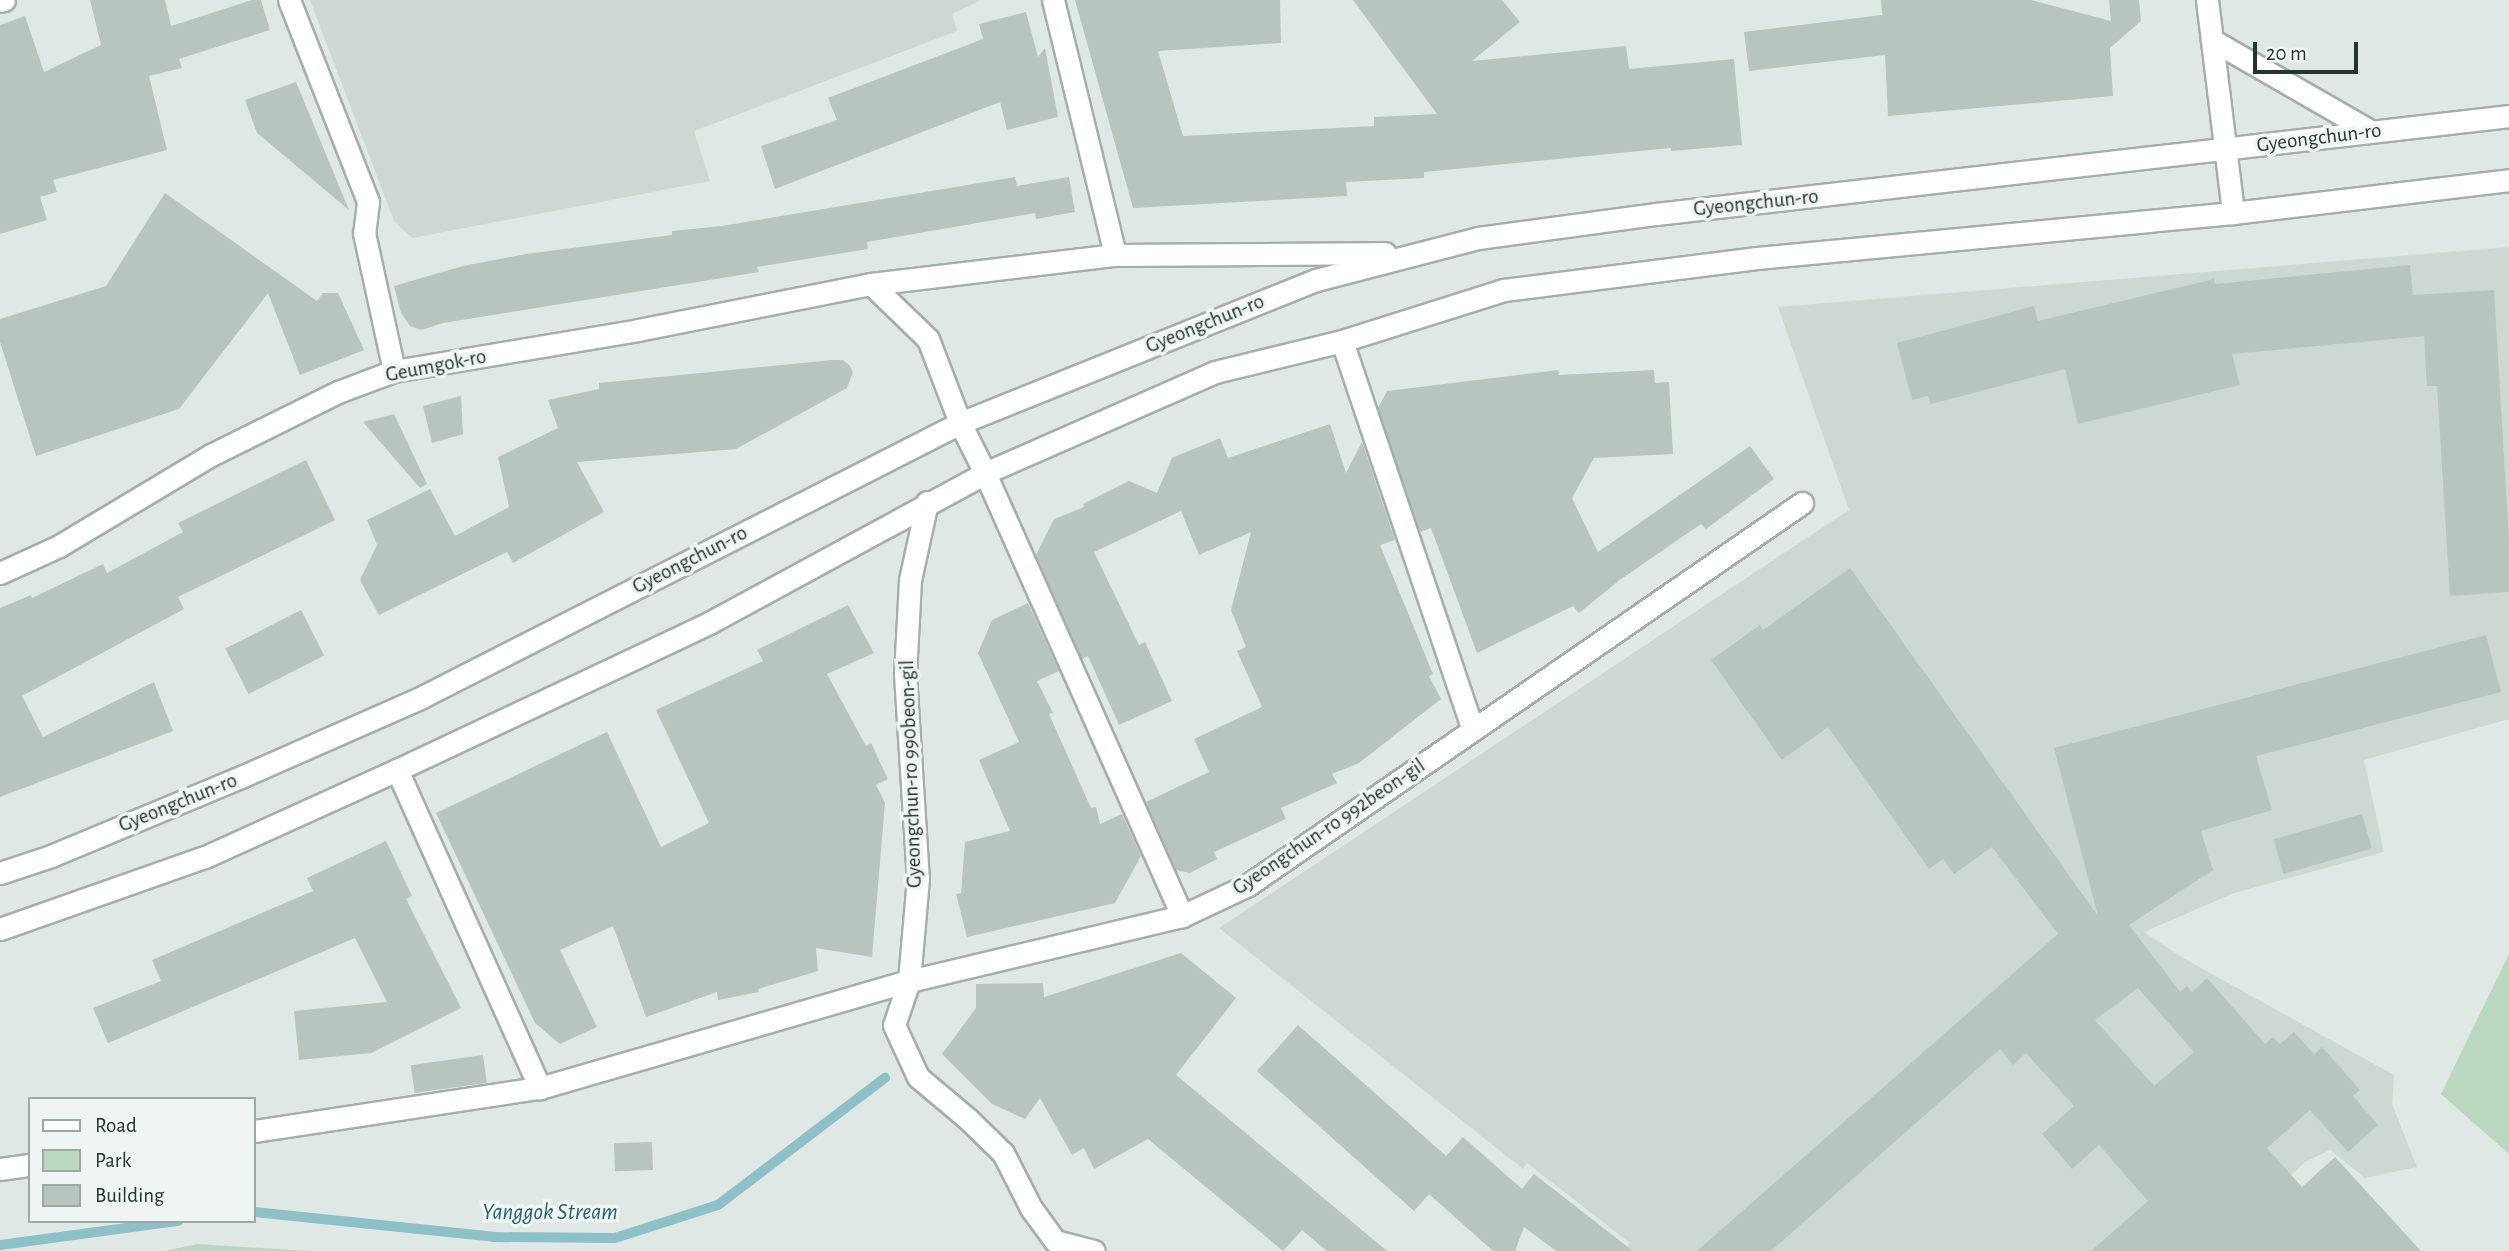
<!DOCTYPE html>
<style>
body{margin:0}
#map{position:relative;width:2509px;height:1251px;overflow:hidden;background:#dfe8e4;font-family:"Alegreya Sans",sans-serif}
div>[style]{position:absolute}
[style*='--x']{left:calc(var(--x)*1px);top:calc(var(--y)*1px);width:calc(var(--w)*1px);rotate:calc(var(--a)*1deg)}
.built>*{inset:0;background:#cdd8d2}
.green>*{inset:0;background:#bad7c0}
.stream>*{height:10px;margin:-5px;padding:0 5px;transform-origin:5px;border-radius:5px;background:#8dc1c7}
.building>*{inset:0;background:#b8c5bf;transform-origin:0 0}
.roads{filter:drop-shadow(2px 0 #a3afaa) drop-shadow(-2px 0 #a3afaa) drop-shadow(0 2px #a3afaa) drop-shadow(0 -2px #a3afaa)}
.minor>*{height:21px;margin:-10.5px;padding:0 10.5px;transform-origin:10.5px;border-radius:10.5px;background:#fff}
.tertiary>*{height:21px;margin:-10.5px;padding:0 10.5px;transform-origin:10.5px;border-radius:10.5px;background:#fff}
span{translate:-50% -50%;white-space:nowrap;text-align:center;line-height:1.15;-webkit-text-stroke:7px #eff5f2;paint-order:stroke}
.street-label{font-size:21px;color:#223630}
.water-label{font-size:23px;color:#256169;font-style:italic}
.legend{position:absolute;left:28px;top:1097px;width:228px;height:126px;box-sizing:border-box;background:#eff5f2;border:2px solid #9da9a4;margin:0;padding:9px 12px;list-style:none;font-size:21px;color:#223630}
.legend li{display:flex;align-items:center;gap:14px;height:35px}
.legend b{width:35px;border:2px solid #9da9a4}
.scale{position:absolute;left:2253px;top:42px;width:105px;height:32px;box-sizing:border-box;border:4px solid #223630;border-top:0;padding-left:9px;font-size:21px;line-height:24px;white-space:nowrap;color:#223630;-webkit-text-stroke:5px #eff5f2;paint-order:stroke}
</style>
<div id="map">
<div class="built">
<i style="clip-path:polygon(310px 0,981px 0,952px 14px,957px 31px,694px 131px,710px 181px,412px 238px,394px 221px)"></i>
<i style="clip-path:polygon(2509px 247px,2509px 719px,2364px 760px,2384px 852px,2234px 893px,2144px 932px,2183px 958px,2394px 1075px,2392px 1104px,2417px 1167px,2365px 1178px,2330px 1150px,2305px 1162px,2213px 1251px,1625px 1251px,1630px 1243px,1527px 1163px,1523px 1169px,1219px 928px,1849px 510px,1778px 307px)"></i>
</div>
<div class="green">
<i style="clip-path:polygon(2509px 954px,2509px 1154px,2441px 1094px)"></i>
<i style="clip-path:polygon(197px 1244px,309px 1251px,165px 1251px)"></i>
</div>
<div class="stream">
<i style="--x:254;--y:1212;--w:241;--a:5.9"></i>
<i style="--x:494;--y:1237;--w:121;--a:0.5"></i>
<i style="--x:615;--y:1238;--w:108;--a:-17.8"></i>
<i style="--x:718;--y:1205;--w:210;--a:-37.3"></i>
<i style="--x:0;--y:1245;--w:180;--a:-7.7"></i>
</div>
<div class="building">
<i style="clip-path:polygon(90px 0,165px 0,171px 26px,252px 0,261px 0,270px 30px,179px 59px,182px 68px,149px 76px,167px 150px,53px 180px,57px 192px,40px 197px,47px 220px,0 234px,0 25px,25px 16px,44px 72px,101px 45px)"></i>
<i style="clip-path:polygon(1075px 0,1280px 0,1281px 43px,1158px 51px,1183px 136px,1374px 126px,1374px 117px,1437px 114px,1353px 0,1502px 0,1520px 22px,1472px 61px,1626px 46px,1629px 69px,1734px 59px,1742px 145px,1671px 151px,1671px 148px,1424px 172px,1424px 178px,1346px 182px,1347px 196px,1133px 208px)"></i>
<i style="clip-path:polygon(1881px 0,2031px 0,2111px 21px,2109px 0,2139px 0,2141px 21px,2110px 48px,2113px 96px,1888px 116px,1885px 55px,1749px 71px,1744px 32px,1882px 15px)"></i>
<i style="clip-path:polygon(1026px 12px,1038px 57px,1045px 48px,1058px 117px,1007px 130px,1000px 102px,775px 189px,761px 146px,837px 120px,828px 98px,983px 39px,979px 24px)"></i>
<i style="clip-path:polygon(296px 82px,349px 210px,257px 133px,245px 100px)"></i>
<i style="clip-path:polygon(1015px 177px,1017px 186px,1069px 177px,1075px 212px,1036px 219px,1035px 213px,867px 242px,868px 249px,757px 267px,759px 272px,443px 323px,421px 330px,410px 326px,401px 313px,394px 286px,463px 266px,526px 254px,672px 235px,672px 231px,722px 226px)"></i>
<i style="clip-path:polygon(165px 193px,317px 301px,323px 293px,338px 293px,364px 350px,300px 375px,268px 293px,179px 409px,36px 456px,0 342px,0 319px,106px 286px)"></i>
<i style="clip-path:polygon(2410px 265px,2413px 295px,2494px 290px,2509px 541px,2509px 592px,2450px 596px,2437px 386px,2427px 386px,2424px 336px,2232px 354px,2240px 385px,2078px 424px,2065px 369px,1931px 404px,1928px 396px,1912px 400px,1897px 343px,2034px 306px,2038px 321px,2214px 279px,2215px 284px)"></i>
<i style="clip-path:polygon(832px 360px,843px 360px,850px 366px,853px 372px,847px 388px,736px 449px,577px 462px,604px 512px,513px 563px,507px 552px,379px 615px,360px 580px,377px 545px,367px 520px,430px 489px,455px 536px,509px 507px,498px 457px,558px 428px,548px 400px,599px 389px,599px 383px)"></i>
<i style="clip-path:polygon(1558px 370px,1559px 375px,1654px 370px,1655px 383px,1669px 382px,1673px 454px,1594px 458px,1572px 498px,1598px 552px,1750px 446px,1774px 479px,1706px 529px,1701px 524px,1621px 579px,1579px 613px,1573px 606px,1477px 653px,1431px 528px,1420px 532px,1378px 408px,1387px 391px)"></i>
<i style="clip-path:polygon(461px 396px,463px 434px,432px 443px,423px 406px)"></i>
<i style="clip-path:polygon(394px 414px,427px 484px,420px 488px,363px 422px)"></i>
<i style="clip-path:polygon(1330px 424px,1346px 473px,1362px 442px,1395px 540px,1380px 545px,1433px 674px,1429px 676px,1441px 699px,1359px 763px,1332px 774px,1337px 783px,1281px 808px,1286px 819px,1214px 852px,1217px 859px,1190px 873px,1176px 870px,1146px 802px,1209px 772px,1194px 739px,1262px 707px,1237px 651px,1246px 647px,1231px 610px,1251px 532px,1199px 555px,1181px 511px,1094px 552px,1139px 645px,1145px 642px,1172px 701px,1119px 725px,1088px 656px,1082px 659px,1036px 555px,1054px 519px,1084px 507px,1083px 504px,1129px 481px,1157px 493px,1172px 458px,1220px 438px,1228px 458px)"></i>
<i style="clip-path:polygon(306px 460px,335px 520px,178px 597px,184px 609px,22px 696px,43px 737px,154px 682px,173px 731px,0 797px,0 608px,31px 595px,32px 598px,103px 564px,107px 573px,183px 532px,178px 523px)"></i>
<i style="clip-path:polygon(evenodd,1850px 568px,2098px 916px,2054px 748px,2486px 635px,2501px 692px,2256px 756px,2272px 810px,2201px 831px,2213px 870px,2129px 925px,2180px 992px,2187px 986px,2192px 992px,2207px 978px,2265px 1044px,2273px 1037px,2280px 1044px,2294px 1032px,2314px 1054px,2322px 1047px,2360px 1090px,2353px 1096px,2378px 1125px,2348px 1152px,2310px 1110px,2267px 1148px,2302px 1187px,2335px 1157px,2421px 1251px,2091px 1251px,2148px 1201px,2099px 1145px,2072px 1169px,2042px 1134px,2074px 1106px,2026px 1053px,2013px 1065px,2000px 1049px,1771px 1251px,1697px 1251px,2058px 934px,1992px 847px,1954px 874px,1943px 859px,1929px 869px,1828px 727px,1782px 760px,1711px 660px,1760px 625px,1763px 630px,1850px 568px,2138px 988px,2194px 1052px,2154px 1086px,2095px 1020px,2138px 988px)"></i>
<i style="clip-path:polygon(1028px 603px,1059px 671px,1037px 681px,1053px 713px,1049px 714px,1091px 808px,1096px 807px,1100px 824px,1122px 814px,1141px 856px,1115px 903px,967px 937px,956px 894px,961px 893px,965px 842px,1010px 831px,979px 760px,1019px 742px,978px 653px,992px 620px)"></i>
<i style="clip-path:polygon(848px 605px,874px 653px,827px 674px,866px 746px,871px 743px,888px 779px,876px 785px,885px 803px,872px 957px,816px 948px,818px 971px,758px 989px,759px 992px,718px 1000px,717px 992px,646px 1017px,613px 926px,560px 950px,597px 1027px,560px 1044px,535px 1023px,436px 813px,607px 732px,661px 847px,709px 823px,656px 710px,763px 661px,757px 650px)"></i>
<i style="left:301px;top:610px;width:51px;height:85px;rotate:63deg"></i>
<i style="left:2362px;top:814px;width:36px;height:92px;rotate:74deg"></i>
<i style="clip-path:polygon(386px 841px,412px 896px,406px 899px,461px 1008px,371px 1053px,299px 1060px,294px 1011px,387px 1002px,355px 938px,108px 1043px,93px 1008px,161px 981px,152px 960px,313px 891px,307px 878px)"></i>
<i style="clip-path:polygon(1181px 953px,1236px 998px,1176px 1075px,1387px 1251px,1327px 1251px,1302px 1230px,1283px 1251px,1148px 1139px,1094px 1169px,1084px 1148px,1072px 1155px,1040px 1098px,1025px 1119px,992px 1104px,942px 1054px,976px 1008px,976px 984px,1043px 983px,1044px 997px)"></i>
<i style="clip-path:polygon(1298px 1025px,1446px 1156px,1463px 1137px,1522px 1189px,1534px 1174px,1633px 1251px,1556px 1251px,1524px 1227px,1515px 1251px,1493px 1251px,1429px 1194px,1414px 1211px,1257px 1071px)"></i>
<i style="left:483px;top:1055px;width:28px;height:73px;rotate:82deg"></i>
<i style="left:652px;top:1142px;width:28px;height:38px;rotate:88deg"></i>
</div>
<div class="roads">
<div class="minor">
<i style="--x:289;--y:0;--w:217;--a:68.6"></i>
<i style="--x:368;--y:202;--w:31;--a:97"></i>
<i style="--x:364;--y:233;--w:141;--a:77.7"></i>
<i style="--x:1053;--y:0;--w:262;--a:76.3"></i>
<i style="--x:2207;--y:0;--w:215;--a:83"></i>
<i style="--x:0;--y:1;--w:4;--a:-14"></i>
<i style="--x:1342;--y:341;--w:410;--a:71.4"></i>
<i style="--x:985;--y:473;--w:485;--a:66"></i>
<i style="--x:1182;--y:916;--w:73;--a:-25.2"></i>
<i style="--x:1248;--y:885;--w:673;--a:-34.59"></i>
<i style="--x:927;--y:502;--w:80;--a:102.3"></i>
<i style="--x:910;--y:580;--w:94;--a:93"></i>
<i style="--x:905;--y:674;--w:204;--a:86.4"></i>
<i style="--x:918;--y:878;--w:103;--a:95"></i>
<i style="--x:909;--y:981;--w:46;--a:108.8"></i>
<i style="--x:894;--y:1025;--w:57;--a:65.2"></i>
<i style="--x:918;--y:1077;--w:65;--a:40"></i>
<i style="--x:968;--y:1119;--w:49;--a:44.2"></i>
<i style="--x:1003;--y:1153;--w:62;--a:63"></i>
<i style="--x:1031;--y:1208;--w:41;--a:54"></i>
<i style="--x:1055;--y:1241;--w:40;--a:14.4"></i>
<i style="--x:0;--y:573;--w:65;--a:-24.6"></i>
<i style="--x:59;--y:546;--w:177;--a:-30.9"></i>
<i style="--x:211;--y:455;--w:142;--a:-26.4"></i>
<i style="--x:338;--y:392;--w:60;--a:-20.6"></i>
<i style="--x:394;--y:371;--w:247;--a:-9.5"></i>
<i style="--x:638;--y:330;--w:237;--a:-11.2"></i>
<i style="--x:397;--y:770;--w:349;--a:65.8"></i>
<i style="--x:254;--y:1131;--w:289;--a:-8.6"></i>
<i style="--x:540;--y:1088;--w:384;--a:-16.2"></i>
<i style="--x:909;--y:981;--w:281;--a:-13.4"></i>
<i style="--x:0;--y:1169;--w:30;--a:-8"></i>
</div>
<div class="tertiary">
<i style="--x:2212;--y:40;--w:182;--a:29.9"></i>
<i style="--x:871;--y:284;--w:246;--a:-6.8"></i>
<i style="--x:1115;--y:255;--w:270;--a:-0.4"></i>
<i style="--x:871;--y:284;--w:79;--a:44"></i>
<i style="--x:928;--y:339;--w:90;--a:69.1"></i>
<i style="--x:960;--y:423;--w:56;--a:63.4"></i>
<i style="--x:0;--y:873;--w:54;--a:-18.4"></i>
<i style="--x:51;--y:856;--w:206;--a:-22.6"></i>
<i style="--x:241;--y:777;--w:198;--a:-23.8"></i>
<i style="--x:422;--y:697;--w:604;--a:-26.99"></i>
<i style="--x:960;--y:423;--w:384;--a:-21.9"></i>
<i style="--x:1316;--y:280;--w:167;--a:-14.5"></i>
<i style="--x:1478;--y:238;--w:180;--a:-7.7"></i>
<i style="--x:1656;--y:214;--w:859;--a:-6.55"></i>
<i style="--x:0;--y:929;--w:217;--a:-19.4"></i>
<i style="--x:205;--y:857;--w:211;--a:-24.4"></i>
<i style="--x:397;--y:770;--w:345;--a:-25.2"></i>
<i style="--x:709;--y:623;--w:314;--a:-28.5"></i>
<i style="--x:985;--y:473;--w:251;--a:-23.7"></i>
<i style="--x:1215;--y:372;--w:131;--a:-13.7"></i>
<i style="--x:1342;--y:341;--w:170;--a:-17.5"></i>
<i style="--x:1504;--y:290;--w:255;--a:-7.2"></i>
<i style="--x:1757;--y:258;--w:478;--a:-5.4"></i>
<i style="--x:2233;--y:213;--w:278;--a:-6.8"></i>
</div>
</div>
<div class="street-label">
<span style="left:2319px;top:138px;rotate:-7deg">Gyeongchun-ro</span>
<span style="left:1756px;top:203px;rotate:-6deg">Gyeongchun-ro</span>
<span style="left:1205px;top:324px;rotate:-22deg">Gyeongchun-ro</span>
<span style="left:436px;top:366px;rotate:-11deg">Geumgok-ro</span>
<span style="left:690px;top:560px;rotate:-27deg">Gyeongchun-ro</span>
<span style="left:911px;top:774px;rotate:-92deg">Gyeongchun-ro 990beon-gil</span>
<span style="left:178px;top:803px;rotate:-22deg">Gyeongchun-ro</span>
<span style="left:1329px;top:827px;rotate:-34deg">Gyeongchun-ro 992beon-gil</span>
</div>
<div class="water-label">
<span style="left:550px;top:1213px">Yanggok Stream</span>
</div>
<ul class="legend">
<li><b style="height:9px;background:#fff"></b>Road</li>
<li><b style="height:19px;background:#bad7c0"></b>Park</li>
<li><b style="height:19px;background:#b8c5bf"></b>Building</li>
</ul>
<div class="scale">20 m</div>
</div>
